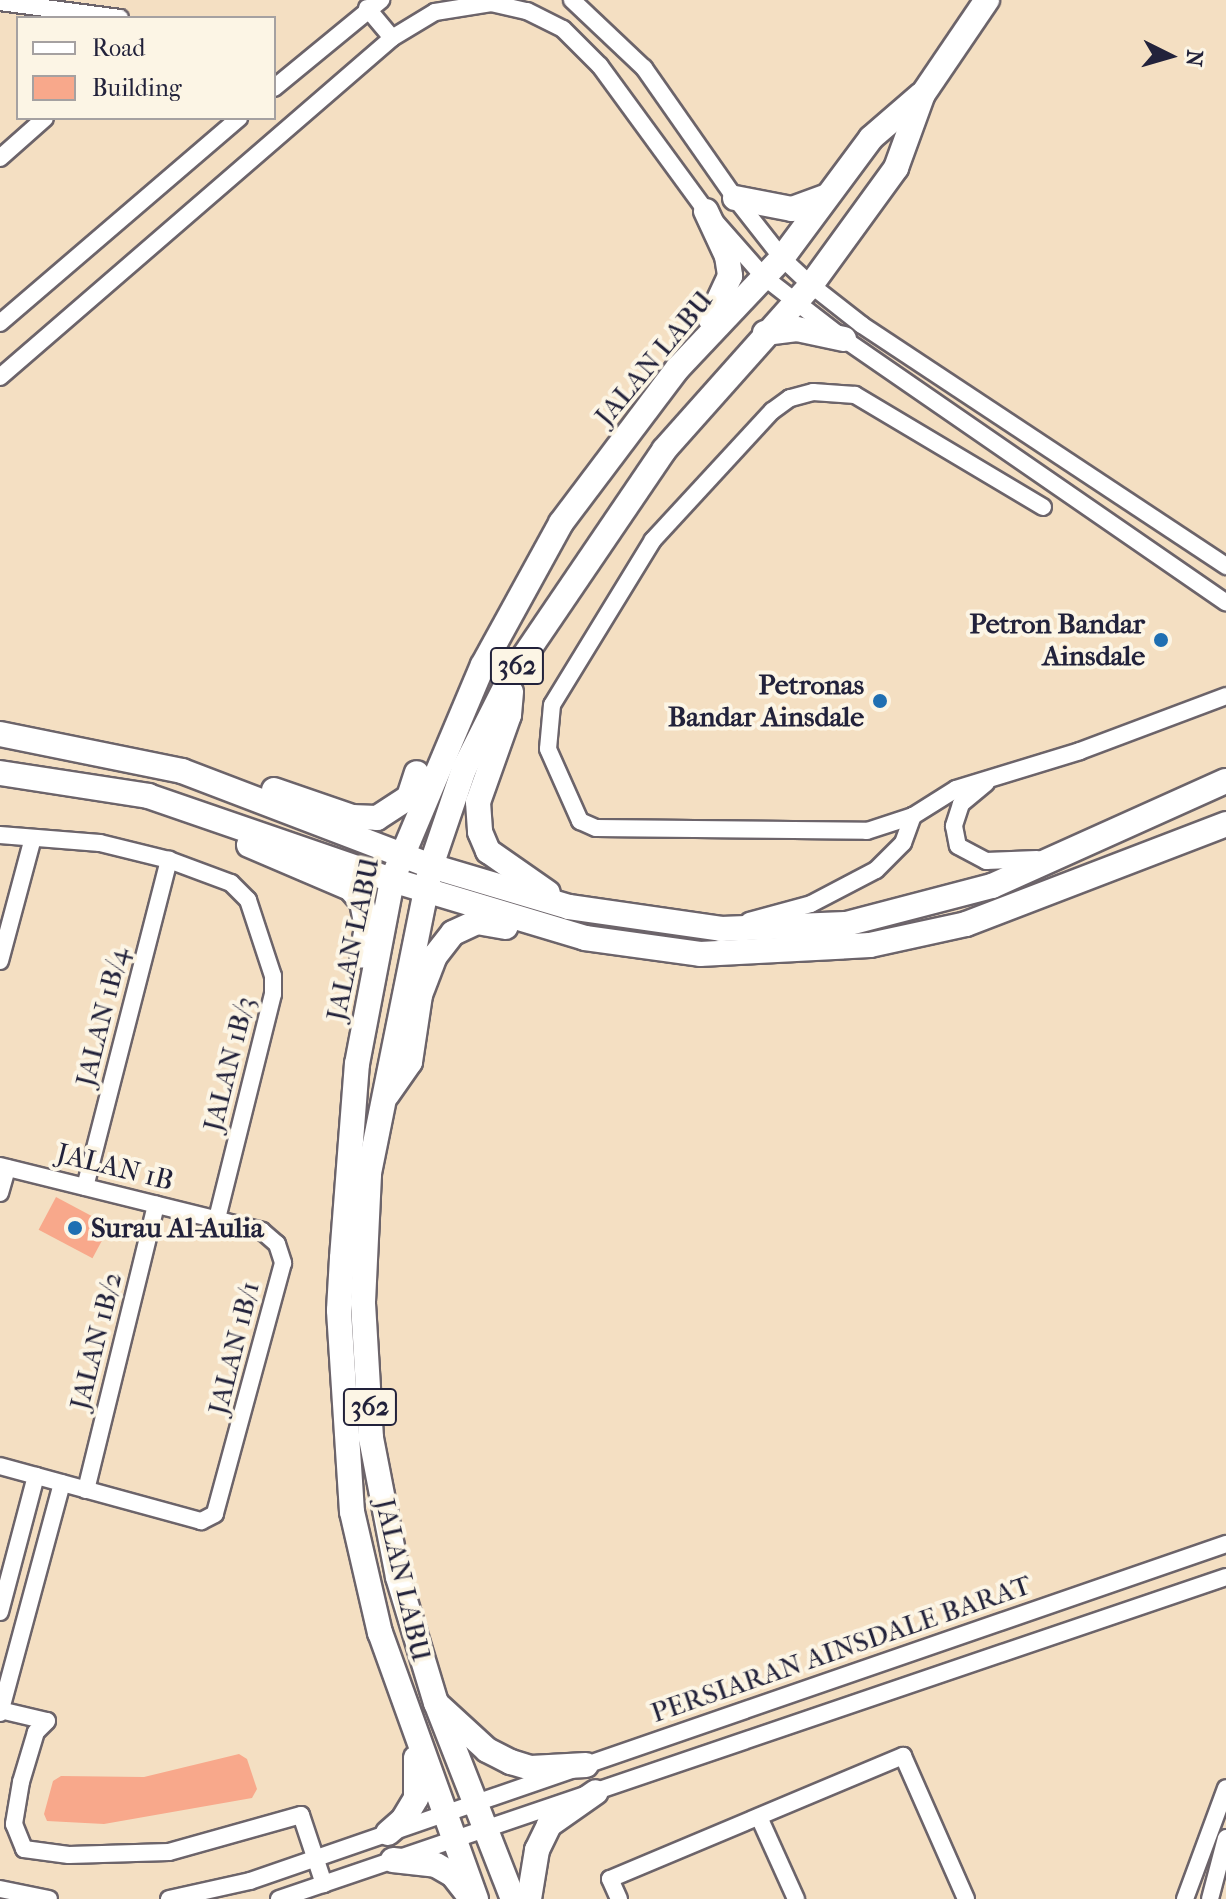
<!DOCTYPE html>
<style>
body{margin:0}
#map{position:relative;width:1226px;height:1899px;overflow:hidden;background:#f4dfc2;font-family:"IM FELL French Canon",serif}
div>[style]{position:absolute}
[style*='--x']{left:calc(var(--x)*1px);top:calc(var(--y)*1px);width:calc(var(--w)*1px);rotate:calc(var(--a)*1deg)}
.building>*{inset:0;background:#f8a88b;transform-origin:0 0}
.roads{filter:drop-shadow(2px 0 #6c646a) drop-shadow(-2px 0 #6c646a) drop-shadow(0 2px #6c646a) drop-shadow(0 -2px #6c646a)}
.minor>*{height:16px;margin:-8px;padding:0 8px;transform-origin:8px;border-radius:8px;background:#fff}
.primary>*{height:24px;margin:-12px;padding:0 12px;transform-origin:12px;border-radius:12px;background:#fff}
.dots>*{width:22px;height:22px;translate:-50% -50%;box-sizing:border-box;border:4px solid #fcf5e5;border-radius:50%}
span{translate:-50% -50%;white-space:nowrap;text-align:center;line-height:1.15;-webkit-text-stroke:8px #fcf5e5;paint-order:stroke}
.shield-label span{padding:2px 6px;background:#fcf5e5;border:2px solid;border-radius:6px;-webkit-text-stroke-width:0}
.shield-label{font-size:26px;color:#22223b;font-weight:700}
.street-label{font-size:28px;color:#22223b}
.poi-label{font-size:28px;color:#22223b;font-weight:700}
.right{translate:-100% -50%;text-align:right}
.left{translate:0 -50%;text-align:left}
.legend{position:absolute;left:16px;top:16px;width:260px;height:104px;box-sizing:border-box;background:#fcf5e5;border:2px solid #a5a1a1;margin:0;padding:10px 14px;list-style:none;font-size:24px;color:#22223b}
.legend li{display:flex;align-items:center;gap:16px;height:40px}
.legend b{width:40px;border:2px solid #a5a1a1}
.north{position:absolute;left:1130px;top:16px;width:80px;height:80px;-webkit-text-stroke:6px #fcf5e5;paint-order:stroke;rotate:95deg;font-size:22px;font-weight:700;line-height:32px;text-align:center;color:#22223b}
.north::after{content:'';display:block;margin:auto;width:28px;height:36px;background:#22223b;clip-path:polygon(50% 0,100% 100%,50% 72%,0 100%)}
</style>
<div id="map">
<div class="building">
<i style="left:56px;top:1197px;width:61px;height:37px;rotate:28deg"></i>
<i style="clip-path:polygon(239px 1754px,247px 1759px,257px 1789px,252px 1798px,104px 1824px,47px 1821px,44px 1814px,53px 1781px,61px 1776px,144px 1777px)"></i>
</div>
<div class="roads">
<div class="minor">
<i style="--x:572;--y:0;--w:99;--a:43.4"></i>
<i style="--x:644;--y:68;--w:159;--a:55"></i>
<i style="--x:735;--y:198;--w:76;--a:51.9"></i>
<i style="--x:782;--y:258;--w:40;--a:43"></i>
<i style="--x:811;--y:285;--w:65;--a:38.1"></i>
<i style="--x:862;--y:325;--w:437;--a:33.5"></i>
<i style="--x:0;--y:2;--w:121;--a:7.6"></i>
<i style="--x:367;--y:8;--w:39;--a:50"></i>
<i style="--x:274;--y:88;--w:139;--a:-39.4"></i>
<i style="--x:0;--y:158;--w:60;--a:-41.6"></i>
<i style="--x:0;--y:323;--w:315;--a:-40.6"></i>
<i style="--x:0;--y:377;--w:518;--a:-40.85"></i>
<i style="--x:392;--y:38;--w:50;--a:-31.2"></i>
<i style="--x:435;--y:12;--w:57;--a:-9.1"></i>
<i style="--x:491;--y:3;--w:37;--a:13"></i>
<i style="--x:527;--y:11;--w:40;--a:26.6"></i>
<i style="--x:563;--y:29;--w:52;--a:45"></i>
<i style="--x:600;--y:66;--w:180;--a:53.8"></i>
<i style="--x:706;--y:211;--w:88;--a:48.7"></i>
<i style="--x:764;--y:277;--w:101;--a:37.8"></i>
<i style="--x:844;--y:339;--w:464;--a:34.6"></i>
<i style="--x:1043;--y:507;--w:219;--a:-149.2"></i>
<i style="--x:855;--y:395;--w:42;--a:-175.9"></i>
<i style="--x:813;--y:392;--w:24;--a:165"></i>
<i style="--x:790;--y:398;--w:22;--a:144"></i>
<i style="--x:772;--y:411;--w:176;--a:132.7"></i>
<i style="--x:653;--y:540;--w:193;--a:121.5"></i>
<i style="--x:552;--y:705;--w:44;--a:95.2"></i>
<i style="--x:548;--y:749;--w:79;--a:66"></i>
<i style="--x:580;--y:821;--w:17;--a:24"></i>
<i style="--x:596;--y:828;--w:271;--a:0.6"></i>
<i style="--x:867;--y:831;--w:48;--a:-18.1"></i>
<i style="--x:913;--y:816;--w:51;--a:-32.1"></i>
<i style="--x:956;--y:789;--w:130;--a:-17"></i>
<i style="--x:1080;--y:751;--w:156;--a:-20.6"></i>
<i style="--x:986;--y:783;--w:33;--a:140"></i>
<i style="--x:961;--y:804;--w:23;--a:108"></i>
<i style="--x:954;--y:826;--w:20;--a:79"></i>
<i style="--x:958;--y:846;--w:32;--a:28"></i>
<i style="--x:986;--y:861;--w:51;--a:-2.2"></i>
<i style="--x:0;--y:835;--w:100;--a:4.6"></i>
<i style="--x:100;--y:843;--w:71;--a:13.8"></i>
<i style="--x:169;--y:860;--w:66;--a:20.4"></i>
<i style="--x:231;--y:883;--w:24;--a:45"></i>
<i style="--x:248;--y:900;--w:80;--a:71.8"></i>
<i style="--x:273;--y:976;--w:18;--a:90"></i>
<i style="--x:273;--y:994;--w:232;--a:104"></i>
<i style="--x:749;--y:921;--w:64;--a:-15.3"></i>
<i style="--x:811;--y:904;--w:73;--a:-27.6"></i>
<i style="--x:876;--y:870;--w:38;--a:-45"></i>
<i style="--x:903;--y:843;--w:29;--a:-70"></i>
<i style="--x:0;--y:961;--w:127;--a:-75"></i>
<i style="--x:0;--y:1166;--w:270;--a:13.9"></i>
<i style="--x:262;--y:1231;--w:20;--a:41"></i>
<i style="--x:277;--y:1244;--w:20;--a:72"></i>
<i style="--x:283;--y:1263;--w:260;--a:105.2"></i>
<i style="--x:215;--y:1514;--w:16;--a:153"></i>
<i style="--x:201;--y:1521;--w:208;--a:-164.7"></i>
<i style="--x:85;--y:1187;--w:338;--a:-75.6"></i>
<i style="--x:0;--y:1193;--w:26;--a:-74"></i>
<i style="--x:86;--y:1490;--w:294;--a:-76.2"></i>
<i style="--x:0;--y:1612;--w:141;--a:-75.2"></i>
<i style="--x:0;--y:1710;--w:48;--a:13.2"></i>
<i style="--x:0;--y:1713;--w:238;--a:-74.9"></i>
<i style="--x:47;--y:1721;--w:16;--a:135"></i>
<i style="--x:36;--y:1732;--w:52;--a:106.7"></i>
<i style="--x:21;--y:1782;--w:43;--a:99.5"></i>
<i style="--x:14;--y:1824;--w:27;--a:68"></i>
<i style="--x:24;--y:1849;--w:45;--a:7.6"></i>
<i style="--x:69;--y:1855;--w:100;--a:-1.7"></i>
<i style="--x:169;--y:1852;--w:137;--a:-15.7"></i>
<i style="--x:301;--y:1815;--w:73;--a:71.6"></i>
<i style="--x:759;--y:1817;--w:90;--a:65.7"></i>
<i style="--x:0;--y:1889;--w:50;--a:11.5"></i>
<i style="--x:169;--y:1899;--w:83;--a:-12.5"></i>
<i style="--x:250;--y:1881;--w:1033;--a:-19.05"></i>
<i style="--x:279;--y:1899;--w:1000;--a:-18.78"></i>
<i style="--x:619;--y:1899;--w:22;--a:-114"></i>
<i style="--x:610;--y:1879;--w:318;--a:-22.8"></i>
<i style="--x:903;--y:1756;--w:156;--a:66.2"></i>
<i style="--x:1185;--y:1899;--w:118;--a:-69.7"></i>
<i style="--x:1210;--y:1899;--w:63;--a:-75.3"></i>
</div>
<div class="primary">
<i style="--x:735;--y:198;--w:58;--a:10.9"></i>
<i style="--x:792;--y:209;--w:37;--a:-20"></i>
<i style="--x:706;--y:211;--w:50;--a:65"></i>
<i style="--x:727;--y:256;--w:20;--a:81"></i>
<i style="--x:730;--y:276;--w:47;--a:114.9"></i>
<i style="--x:765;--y:333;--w:32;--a:-7"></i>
<i style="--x:797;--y:329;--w:48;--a:12"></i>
<i style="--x:511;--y:692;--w:23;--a:95"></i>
<i style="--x:509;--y:715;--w:92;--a:109.6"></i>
<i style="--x:478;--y:802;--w:30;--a:86"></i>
<i style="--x:480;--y:832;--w:21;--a:67"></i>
<i style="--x:488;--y:851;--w:73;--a:35"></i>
<i style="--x:0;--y:734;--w:186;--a:11.5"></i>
<i style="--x:182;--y:771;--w:267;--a:20.9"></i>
<i style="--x:431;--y:866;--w:144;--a:16.5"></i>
<i style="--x:569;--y:907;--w:154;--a:8.2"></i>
<i style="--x:721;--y:929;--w:125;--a:-2.3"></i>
<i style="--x:846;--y:924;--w:151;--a:-14.6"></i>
<i style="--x:992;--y:886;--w:256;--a:-24.2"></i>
<i style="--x:0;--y:773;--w:150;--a:8.8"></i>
<i style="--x:148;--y:796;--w:258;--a:19"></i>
<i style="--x:392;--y:880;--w:202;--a:16.7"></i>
<i style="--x:585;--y:938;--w:116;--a:7.9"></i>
<i style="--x:700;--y:954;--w:170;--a:-3"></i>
<i style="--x:870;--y:945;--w:98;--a:-12.3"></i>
<i style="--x:966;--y:924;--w:279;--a:-21"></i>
<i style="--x:274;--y:790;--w:83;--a:19.1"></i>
<i style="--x:352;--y:817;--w:25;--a:2"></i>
<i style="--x:377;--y:818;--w:38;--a:-33"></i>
<i style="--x:409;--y:797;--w:25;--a:-72"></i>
<i style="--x:249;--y:845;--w:110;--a:23.1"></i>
<i style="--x:350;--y:888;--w:18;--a:49"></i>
<i style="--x:362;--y:902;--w:25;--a:79"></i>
<i style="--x:367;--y:927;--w:29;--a:100"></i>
<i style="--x:387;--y:1095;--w:40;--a:-55.1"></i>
<i style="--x:410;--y:1062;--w:68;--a:-81.5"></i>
<i style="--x:420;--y:995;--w:42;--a:-69"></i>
<i style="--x:435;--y:956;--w:29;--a:-52"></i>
<i style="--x:453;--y:933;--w:26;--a:-25"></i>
<i style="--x:477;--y:922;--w:29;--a:10"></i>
<i style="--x:437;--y:1704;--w:68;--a:42.6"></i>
<i style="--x:487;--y:1750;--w:27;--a:27"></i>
<i style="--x:511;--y:1762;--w:21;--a:17"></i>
<i style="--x:531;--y:1768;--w:55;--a:-3.1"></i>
<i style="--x:388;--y:1833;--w:20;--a:-41"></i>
<i style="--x:403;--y:1820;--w:26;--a:-59"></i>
<i style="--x:416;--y:1798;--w:40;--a:-90"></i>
<i style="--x:393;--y:1860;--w:43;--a:6.6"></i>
<i style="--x:436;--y:1865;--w:20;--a:30"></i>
<i style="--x:453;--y:1875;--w:28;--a:52"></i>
<i style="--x:476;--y:1899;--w:283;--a:-109.8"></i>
<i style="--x:380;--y:1633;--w:124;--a:-103"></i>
<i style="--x:352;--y:1512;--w:202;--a:-93.7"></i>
<i style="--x:339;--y:1310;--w:52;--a:-86.7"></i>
<i style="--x:342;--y:1258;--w:195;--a:-85.6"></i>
<i style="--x:357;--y:1064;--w:187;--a:-79.2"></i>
<i style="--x:392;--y:880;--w:233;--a:-67.1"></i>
<i style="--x:483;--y:665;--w:162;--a:-61.2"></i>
<i style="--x:561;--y:523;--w:194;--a:-53"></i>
<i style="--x:678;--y:368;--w:151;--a:-46.6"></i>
<i style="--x:782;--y:258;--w:149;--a:-53.4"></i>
<i style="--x:871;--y:138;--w:66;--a:-40.7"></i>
<i style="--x:513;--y:1899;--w:211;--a:-111.4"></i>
<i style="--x:436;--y:1703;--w:132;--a:-106.8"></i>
<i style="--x:398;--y:1577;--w:142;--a:-101"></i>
<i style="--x:371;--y:1438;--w:136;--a:-93.4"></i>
<i style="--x:363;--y:1302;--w:129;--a:-87.3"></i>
<i style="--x:369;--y:1173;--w:313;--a:-78.6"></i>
<i style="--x:431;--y:866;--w:102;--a:-71.2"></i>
<i style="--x:464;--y:769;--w:106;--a:-63.2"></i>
<i style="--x:512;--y:674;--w:271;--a:-55.8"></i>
<i style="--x:664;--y:450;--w:221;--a:-48.3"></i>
<i style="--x:811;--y:285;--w:145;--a:-54"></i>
<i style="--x:896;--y:168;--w:79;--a:-70"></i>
<i style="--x:923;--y:94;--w:114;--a:-55.8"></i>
<i style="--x:529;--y:1899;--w:50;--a:-80.7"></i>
<i style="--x:537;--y:1850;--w:28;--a:-64"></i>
<i style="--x:549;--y:1825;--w:57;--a:-35.1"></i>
</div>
</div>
<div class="dots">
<i style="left:1161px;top:640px;background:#1f6fb2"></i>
<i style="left:880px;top:701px;background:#1f6fb2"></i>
<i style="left:75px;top:1228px;background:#1f6fb2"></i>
</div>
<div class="shield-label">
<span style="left:517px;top:666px">362</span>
<span style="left:370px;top:1407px">362</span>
</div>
<div class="street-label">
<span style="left:654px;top:358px;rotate:-50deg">JALAN LABU</span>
<span style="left:353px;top:939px;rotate:-78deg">JALAN LABU</span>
<span style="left:102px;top:1017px;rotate:-76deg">JALAN 1B/4</span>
<span style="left:229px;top:1064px;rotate:-76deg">JALAN 1B/3</span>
<span style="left:115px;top:1167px;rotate:14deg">JALAN 1B</span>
<span style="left:96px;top:1341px;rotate:-76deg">JALAN 1B/2</span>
<span style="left:234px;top:1348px;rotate:-76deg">JALAN 1B/1</span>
<span style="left:403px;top:1580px;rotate:77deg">JALAN LABU</span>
<span style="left:841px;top:1649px;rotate:-19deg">PERSIARAN AINSDALE BARAT</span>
</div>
<div class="poi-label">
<span class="right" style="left:1145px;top:640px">Petron Bandar<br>Ainsdale</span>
<span class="right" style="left:864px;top:701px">Petronas<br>Bandar Ainsdale</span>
<span class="left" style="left:91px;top:1228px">Surau Al-Aulia</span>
</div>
<ul class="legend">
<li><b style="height:10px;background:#fff"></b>Road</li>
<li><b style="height:22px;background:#f8a88b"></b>Building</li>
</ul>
<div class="north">N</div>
</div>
